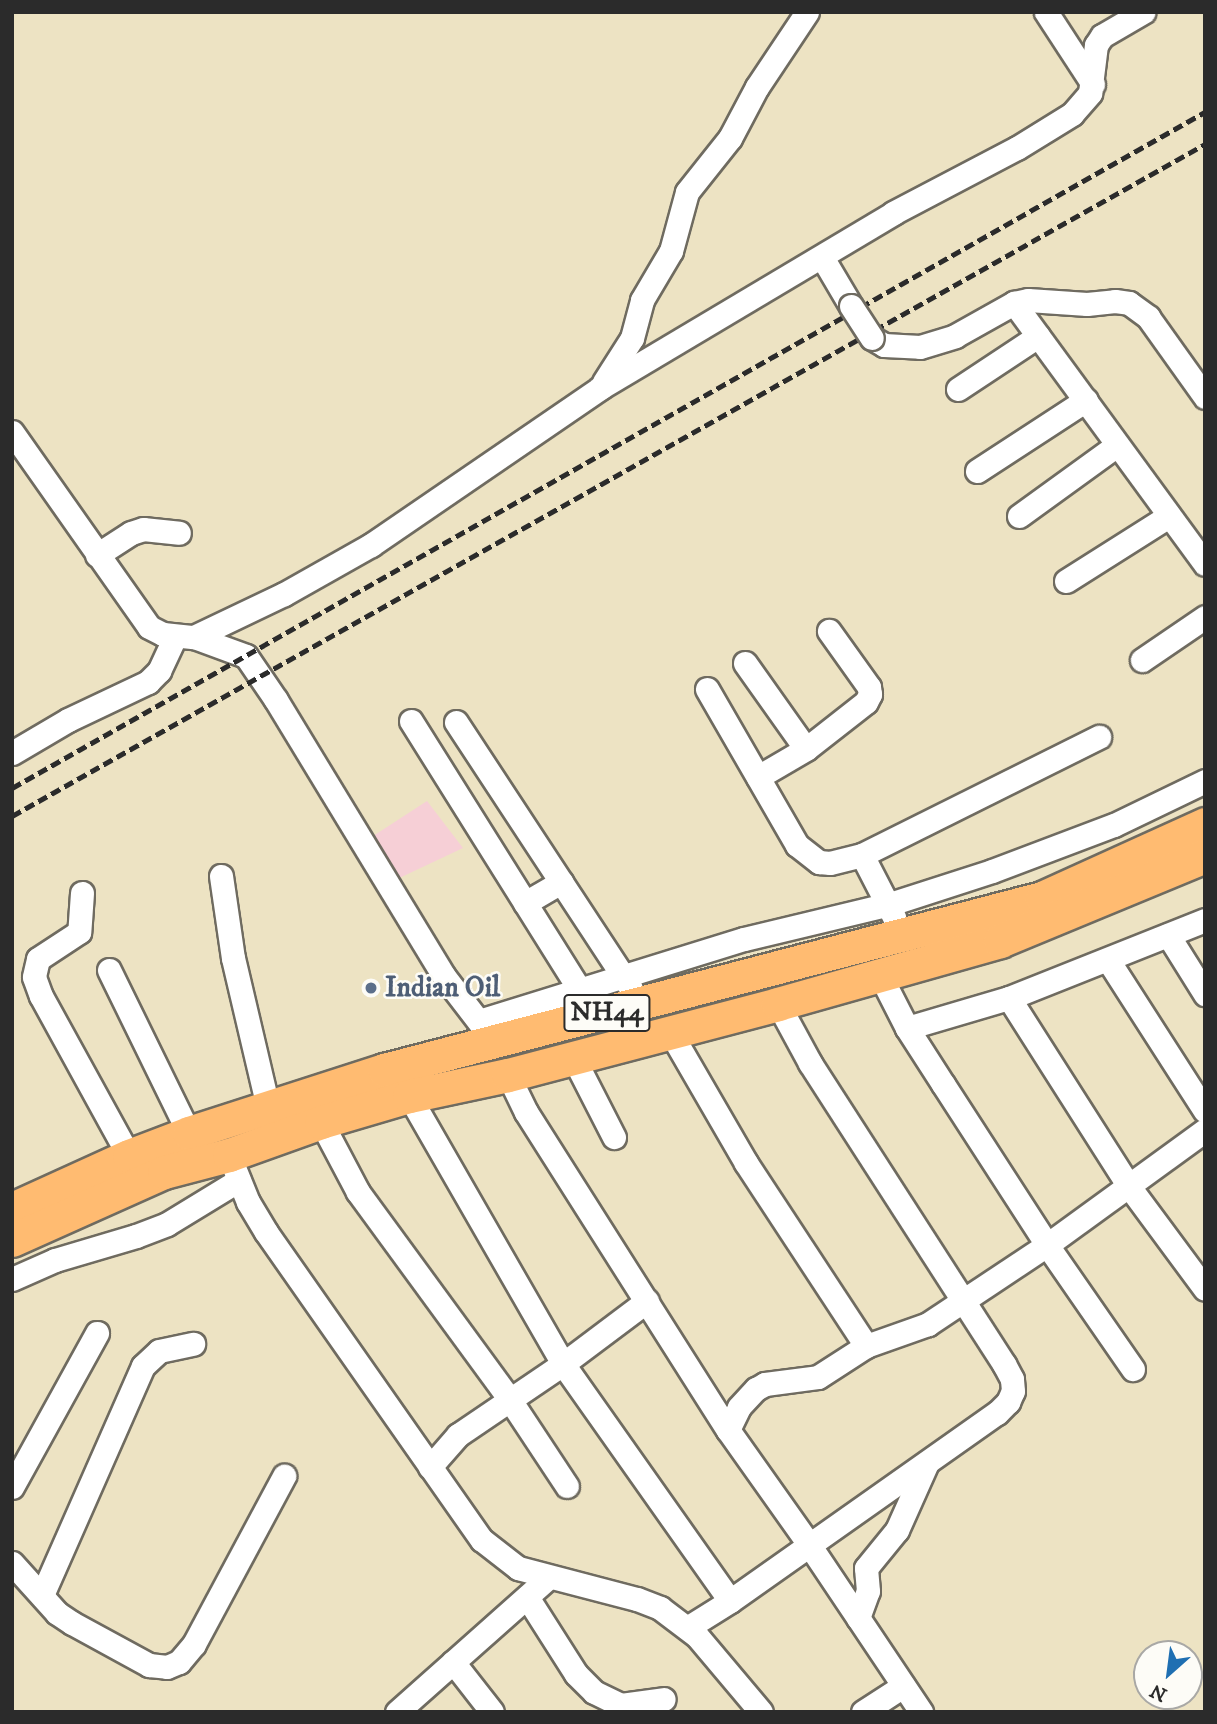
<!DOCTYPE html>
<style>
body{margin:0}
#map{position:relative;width:1217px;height:1724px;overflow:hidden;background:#ede3c3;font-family:"IM FELL DW Pica",serif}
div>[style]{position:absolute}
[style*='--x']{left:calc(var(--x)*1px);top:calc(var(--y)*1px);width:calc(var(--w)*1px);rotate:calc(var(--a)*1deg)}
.built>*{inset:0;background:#f6cfd6}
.roads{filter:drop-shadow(2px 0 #6f6b60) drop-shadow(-2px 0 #6f6b60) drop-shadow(0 2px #6f6b60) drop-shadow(0 -2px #6f6b60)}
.minor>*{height:23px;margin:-11.5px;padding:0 11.5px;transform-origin:11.5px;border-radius:11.5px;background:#fff}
.highway>*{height:33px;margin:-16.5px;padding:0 16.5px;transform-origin:16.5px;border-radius:16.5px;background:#ffbb71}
.rail>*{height:4.5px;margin-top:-2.25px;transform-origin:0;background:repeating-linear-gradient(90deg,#2b2b2b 0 10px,transparent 0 15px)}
.bridges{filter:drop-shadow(2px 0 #6f6b60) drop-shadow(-2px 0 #6f6b60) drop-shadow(0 2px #6f6b60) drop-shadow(0 -2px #6f6b60)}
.minor-bridge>*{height:23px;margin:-11.5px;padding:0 11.5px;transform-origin:11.5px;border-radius:11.5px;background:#fff}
.dots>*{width:19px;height:19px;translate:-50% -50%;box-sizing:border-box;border:4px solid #fdfcf7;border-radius:50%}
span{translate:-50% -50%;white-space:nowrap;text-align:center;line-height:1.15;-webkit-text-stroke:5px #fdfcf7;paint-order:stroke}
.shield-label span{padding:2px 5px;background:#fdfcf7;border:2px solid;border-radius:5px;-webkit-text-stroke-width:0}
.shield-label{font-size:26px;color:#2b2b2b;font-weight:700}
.service-label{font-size:28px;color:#4e5e75;font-weight:700}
.left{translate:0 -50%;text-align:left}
.frame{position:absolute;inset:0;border:14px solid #2b2b2b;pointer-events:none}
.north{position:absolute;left:1133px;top:1640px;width:70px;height:70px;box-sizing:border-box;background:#fdfcf7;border:2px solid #a9a8a5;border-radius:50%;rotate:208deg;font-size:19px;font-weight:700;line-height:28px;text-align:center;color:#2b2b2b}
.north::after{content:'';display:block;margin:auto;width:24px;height:32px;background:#1f6fb2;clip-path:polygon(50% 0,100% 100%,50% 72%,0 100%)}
</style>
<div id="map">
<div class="built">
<i style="clip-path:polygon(427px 801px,463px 848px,393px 881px,367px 840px)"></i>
</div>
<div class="roads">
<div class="minor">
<i style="--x:1046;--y:12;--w:86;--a:56.9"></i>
<i style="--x:822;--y:257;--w:57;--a:59.4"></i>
<i style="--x:1014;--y:303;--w:323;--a:53.8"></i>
<i style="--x:872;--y:338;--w:14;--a:30"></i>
<i style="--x:884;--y:345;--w:36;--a:3"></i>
<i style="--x:920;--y:347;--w:37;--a:-17"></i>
<i style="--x:955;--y:336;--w:68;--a:-29.2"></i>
<i style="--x:1014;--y:303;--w:14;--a:-12"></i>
<i style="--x:1028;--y:300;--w:59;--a:3.9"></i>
<i style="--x:1087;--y:304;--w:28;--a:-6"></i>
<i style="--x:1115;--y:301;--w:14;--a:8"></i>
<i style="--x:1129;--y:303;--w:24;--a:36"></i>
<i style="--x:1148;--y:317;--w:98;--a:54.5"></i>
<i style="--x:604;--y:382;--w:52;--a:-57.5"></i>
<i style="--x:632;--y:338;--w:39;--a:-75"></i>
<i style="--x:642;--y:300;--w:57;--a:-59.4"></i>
<i style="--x:671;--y:251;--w:61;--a:-74.8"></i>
<i style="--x:687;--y:192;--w:69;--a:-51.5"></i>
<i style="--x:730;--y:138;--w:58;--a:-62.1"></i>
<i style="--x:757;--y:87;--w:90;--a:-56.3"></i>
<i style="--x:958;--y:389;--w:96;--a:-33.5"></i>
<i style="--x:12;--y:432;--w:238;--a:54.9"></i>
<i style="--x:149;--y:627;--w:16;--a:27"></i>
<i style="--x:163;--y:634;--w:31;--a:6"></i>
<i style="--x:194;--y:637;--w:55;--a:20.1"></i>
<i style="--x:246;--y:656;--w:53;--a:55.7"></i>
<i style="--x:276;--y:700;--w:322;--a:58.7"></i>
<i style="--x:443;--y:975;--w:87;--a:52.5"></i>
<i style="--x:977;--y:471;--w:130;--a:-33.1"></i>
<i style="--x:1019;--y:516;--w:121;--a:-35.9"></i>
<i style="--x:97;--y:555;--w:40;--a:-32.9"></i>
<i style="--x:131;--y:533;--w:13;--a:-18"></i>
<i style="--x:143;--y:529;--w:36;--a:6"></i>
<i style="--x:1066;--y:581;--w:122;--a:-32.3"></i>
<i style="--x:194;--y:637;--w:100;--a:-25.5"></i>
<i style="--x:284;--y:594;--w:100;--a:-29.4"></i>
<i style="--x:371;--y:545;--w:278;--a:-34.4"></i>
<i style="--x:600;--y:388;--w:341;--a:-30.8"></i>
<i style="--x:893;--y:213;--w:140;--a:-27.7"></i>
<i style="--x:1017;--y:148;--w:65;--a:-31.7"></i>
<i style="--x:1072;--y:114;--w:28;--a:-49"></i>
<i style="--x:1090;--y:93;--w:48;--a:-82.9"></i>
<i style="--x:1096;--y:45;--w:11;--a:-56"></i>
<i style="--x:1102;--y:36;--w:48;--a:-30.3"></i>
<i style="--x:1142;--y:660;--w:76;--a:-34.3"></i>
<i style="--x:745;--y:663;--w:105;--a:54.7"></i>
<i style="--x:707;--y:689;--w:180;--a:60"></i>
<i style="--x:797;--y:845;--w:28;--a:38"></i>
<i style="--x:819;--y:862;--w:11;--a:5"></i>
<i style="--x:830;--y:863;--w:33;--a:-14"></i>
<i style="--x:862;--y:855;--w:70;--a:62.7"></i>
<i style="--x:411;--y:721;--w:318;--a:57.9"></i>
<i style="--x:456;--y:722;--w:318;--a:56.7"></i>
<i style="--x:12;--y:753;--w:65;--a:-30.5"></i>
<i style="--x:68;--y:720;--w:89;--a:-25.4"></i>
<i style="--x:148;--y:682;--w:16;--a:-45"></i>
<i style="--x:159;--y:671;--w:38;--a:-65"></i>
<i style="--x:758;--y:777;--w:56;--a:-30.3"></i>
<i style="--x:806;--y:749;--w:76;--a:-38.1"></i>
<i style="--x:866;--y:702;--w:9;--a:-63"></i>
<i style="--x:870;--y:694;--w:7;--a:-98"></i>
<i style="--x:869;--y:687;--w:69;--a:-125.5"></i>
<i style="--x:862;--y:855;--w:265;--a:-26.5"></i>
<i style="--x:221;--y:876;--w:83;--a:81.7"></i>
<i style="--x:233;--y:958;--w:153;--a:76.8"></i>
<i style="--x:82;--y:893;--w:39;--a:94"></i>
<i style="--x:79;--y:932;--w:49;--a:146.6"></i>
<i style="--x:38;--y:959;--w:18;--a:103"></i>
<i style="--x:34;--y:977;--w:20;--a:70"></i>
<i style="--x:41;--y:996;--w:183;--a:61.2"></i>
<i style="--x:525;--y:903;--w:42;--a:-30.3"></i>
<i style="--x:1168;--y:935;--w:70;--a:57.9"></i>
<i style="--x:1108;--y:960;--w:179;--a:57.3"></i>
<i style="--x:109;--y:970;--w:182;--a:63.9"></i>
<i style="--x:880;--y:975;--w:59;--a:63"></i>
<i style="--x:907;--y:1028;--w:67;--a:57.3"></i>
<i style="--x:943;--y:1084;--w:192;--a:57.1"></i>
<i style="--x:1047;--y:1245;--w:151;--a:55.3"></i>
<i style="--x:1009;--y:998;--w:222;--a:57.5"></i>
<i style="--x:1128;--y:1185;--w:129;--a:53.5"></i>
<i style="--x:479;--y:1021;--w:277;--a:-17.2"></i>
<i style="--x:744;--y:939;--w:150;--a:-13.5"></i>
<i style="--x:890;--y:904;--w:107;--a:-17.9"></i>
<i style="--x:992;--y:871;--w:130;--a:-20.7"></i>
<i style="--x:1114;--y:825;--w:101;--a:-25.8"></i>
<i style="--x:907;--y:1028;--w:106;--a:-16.4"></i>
<i style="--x:1009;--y:998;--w:211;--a:-21.7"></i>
<i style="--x:669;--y:1030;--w:154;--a:59.9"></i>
<i style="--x:746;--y:1163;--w:219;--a:56.7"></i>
<i style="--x:573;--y:1057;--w:90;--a:62.9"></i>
<i style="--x:508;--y:1075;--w:41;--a:64.1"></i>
<i style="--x:526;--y:1112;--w:377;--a:57.6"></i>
<i style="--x:728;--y:1430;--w:142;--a:54.7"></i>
<i style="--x:810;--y:1546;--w:200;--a:56.2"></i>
<i style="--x:409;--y:1096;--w:309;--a:60.1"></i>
<i style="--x:563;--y:1364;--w:290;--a:54.8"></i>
<i style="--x:321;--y:1122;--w:79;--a:62.1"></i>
<i style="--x:358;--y:1192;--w:258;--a:53.8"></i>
<i style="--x:510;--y:1400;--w:103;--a:56.5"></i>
<i style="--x:229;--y:1155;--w:51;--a:68"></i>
<i style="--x:248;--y:1202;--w:35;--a:59"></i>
<i style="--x:266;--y:1232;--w:376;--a:55"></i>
<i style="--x:482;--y:1540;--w:46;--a:37.9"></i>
<i style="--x:518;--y:1568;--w:123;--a:14.6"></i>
<i style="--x:637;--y:1599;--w:25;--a:21"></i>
<i style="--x:660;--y:1608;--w:46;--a:37.1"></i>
<i style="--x:697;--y:1636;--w:99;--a:49.9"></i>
<i style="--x:12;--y:1279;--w:47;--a:-23.8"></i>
<i style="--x:55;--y:1260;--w:84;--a:-16.5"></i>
<i style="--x:136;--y:1236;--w:33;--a:-21"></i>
<i style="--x:167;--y:1224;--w:84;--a:-31.4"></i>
<i style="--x:728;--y:1430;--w:25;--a:-64"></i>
<i style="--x:739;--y:1407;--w:25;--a:-47"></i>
<i style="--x:756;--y:1389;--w:10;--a:-29"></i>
<i style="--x:765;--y:1384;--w:53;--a:-7.5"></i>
<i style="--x:818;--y:1377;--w:57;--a:-32.9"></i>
<i style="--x:866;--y:1346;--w:66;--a:-19.5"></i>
<i style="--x:928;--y:1324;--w:143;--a:-33.6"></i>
<i style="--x:1047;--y:1245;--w:195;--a:-36"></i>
<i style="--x:430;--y:1467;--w:43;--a:-48.8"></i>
<i style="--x:458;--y:1435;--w:127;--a:-34.1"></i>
<i style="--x:563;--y:1364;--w:105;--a:-36.9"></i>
<i style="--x:12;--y:1487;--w:176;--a:-61.1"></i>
<i style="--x:12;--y:1563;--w:67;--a:48"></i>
<i style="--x:57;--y:1613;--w:18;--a:34"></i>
<i style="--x:72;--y:1623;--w:88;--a:28.6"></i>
<i style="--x:149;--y:1665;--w:18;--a:6"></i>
<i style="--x:167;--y:1667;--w:13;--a:-23"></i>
<i style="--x:179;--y:1662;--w:23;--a:-50"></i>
<i style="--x:194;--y:1644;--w:191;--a:-61.8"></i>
<i style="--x:42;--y:1595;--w:250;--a:-66.2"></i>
<i style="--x:143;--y:1366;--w:22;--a:-43"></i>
<i style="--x:159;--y:1351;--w:35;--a:-12"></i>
<i style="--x:527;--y:1597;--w:91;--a:57.5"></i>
<i style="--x:576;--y:1674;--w:25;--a:45"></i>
<i style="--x:594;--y:1692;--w:30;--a:26"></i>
<i style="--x:621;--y:1705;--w:43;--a:-7.9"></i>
<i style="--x:858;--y:1618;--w:29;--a:-70"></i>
<i style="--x:868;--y:1591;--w:23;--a:-95"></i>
<i style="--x:866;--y:1568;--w:49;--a:-50.8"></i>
<i style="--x:897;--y:1530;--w:73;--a:-65.9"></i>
<i style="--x:687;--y:1628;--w:51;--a:-32.1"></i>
<i style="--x:730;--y:1601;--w:327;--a:-35.2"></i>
<i style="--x:997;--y:1413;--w:16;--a:-45"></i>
<i style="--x:1008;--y:1402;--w:12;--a:-66"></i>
<i style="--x:1013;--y:1391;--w:12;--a:-95"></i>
<i style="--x:1012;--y:1379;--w:17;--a:-118"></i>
<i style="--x:1004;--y:1364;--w:358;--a:-122.8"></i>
<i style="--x:810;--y:1063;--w:67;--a:-118.5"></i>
<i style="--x:453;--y:1662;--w:63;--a:52"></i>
<i style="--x:397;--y:1712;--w:203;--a:-41.6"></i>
<i style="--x:863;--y:1712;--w:48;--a:-33"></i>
</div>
<div class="highway">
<i style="--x:12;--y:1209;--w:128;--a:-24.4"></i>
<i style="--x:129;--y:1156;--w:64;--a:-21"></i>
<i style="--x:189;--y:1133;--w:205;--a:-17.9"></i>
<i style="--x:384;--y:1070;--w:680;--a:-14.65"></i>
<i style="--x:1042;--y:898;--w:179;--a:-24.4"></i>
<i style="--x:12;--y:1240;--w:167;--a:-24.1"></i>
<i style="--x:164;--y:1172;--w:67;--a:-14.7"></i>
<i style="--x:229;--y:1155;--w:98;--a:-19.7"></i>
<i style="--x:321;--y:1122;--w:92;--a:-16.5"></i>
<i style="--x:409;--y:1096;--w:101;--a:-12"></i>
<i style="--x:508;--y:1075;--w:279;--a:-14.7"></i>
<i style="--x:778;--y:1004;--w:231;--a:-15.8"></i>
<i style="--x:1000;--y:941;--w:222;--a:-22.5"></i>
</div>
</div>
<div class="rail">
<i style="--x:12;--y:788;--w:1371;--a:-29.54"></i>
<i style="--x:12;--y:816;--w:1369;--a:-29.39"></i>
</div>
<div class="bridges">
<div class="minor-bridge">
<i style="--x:851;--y:306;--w:38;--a:57"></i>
</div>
</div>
<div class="dots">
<i style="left:371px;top:988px;background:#5c6f8a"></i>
</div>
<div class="shield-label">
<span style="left:607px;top:1013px">NH44</span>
</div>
<div class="service-label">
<span class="left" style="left:385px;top:988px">Indian Oil</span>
</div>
<div class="frame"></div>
<div class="north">N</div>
</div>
